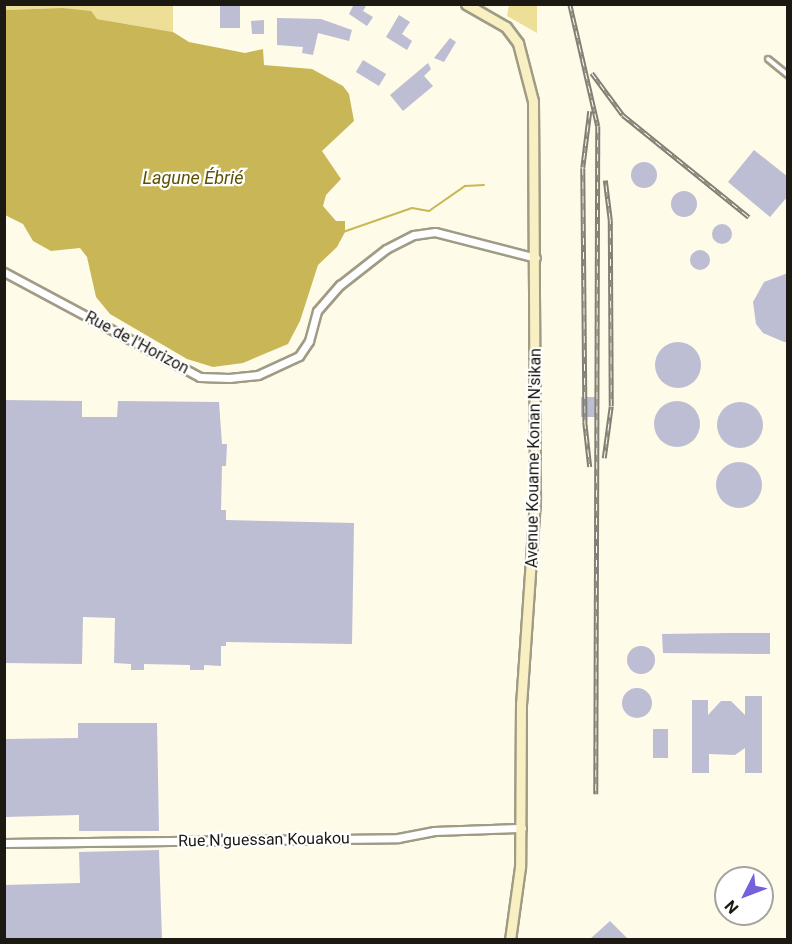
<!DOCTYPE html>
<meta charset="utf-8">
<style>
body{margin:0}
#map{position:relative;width:792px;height:944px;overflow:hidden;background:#fefbe8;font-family:Roboto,sans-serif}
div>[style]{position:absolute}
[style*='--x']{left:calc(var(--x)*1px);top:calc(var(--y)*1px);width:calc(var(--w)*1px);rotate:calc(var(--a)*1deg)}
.green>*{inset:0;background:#eddf97}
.water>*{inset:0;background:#c9b757}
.stream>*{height:2px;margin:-1px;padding:0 1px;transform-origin:1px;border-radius:1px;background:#c9b757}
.building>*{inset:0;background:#bdbdd3;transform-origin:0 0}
.round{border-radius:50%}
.roads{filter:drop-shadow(2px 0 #9f9b85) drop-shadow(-2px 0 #9f9b85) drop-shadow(0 2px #9f9b85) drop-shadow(0 -2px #9f9b85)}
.lane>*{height:4px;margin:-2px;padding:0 2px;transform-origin:2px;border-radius:2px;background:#fff}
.street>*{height:7px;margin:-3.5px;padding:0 3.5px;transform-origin:3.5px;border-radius:3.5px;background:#fff}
.secondary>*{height:9px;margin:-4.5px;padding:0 4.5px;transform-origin:4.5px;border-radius:4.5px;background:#f8f0c3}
.rail>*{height:4.5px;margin-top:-2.25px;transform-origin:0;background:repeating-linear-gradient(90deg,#fff 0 7px,#828073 0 14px);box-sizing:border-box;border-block:2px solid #828073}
span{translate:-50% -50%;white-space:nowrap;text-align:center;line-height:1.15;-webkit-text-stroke:4.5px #fff;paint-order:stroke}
.street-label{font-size:16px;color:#1b1911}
.water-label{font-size:18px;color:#5e5103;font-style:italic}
.frame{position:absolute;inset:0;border:6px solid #1b1911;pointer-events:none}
.north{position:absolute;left:714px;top:866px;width:60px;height:60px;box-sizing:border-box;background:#fff;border:2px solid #a4a3a0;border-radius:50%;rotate:228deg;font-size:16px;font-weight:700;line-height:24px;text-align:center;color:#1b1911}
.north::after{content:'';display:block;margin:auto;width:21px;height:27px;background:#7661dc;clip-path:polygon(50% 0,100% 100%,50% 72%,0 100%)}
</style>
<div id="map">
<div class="green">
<i style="clip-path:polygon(4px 5px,173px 5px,173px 32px,97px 19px,62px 8px,5px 10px)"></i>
<i style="clip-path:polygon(509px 5px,537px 5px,537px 33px,507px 16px)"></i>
</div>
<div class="water">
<i style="clip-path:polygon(62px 8px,91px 11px,97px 19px,173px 32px,189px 42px,245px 53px,263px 49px,264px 65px,312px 69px,343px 86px,349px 94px,354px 121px,322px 151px,341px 179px,326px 195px,323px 206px,336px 221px,345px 221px,345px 232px,337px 247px,318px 265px,300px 321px,288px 344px,243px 363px,213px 367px,187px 359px,110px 314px,96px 297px,87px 257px,80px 248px,51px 251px,33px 241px,23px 224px,5px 215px,5px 10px)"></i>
</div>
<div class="stream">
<i style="--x:343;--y:232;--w:73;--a:-19.2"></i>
<i style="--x:412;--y:208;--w:17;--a:10"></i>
<i style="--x:429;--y:211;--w:44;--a:-34.8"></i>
<i style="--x:465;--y:186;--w:19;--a:-3"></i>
</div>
<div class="building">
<i style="left:220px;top:4px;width:20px;height:24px"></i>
<i style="clip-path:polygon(354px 4px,367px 4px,363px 11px,373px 17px,367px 26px,349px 14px)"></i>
<i style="clip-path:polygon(399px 15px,410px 22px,402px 34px,412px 41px,407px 50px,386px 37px)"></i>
<i style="clip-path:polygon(277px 18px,321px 19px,352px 30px,349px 41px,318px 33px,313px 55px,302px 53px,303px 47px,277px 45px)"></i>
<i style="clip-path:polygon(264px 20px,264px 34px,252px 34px,251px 21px)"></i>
<i style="clip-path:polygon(450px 38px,456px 42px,444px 62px,434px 58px)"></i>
<i style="left:363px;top:60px;width:27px;height:14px;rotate:31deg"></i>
<i style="clip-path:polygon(428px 63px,431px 69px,424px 76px,433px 86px,403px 111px,390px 95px)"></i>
<i style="clip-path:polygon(754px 150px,788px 177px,788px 196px,770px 217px,728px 182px)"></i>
<i class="round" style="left:631px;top:162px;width:26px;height:26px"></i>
<i class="round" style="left:671px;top:191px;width:26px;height:26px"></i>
<i class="round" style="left:712px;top:224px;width:20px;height:20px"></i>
<i class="round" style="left:690px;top:250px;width:20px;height:20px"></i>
<i style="clip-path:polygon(788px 273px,788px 342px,784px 342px,763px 333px,756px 324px,753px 302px,764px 282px)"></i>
<i class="round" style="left:655px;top:342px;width:46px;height:46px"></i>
<i style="left:581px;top:397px;width:14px;height:20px"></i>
<i style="clip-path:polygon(4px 400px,82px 401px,82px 417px,117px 417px,118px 401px,219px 402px,222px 444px,227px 444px,226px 466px,222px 466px,221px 510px,226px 510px,226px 520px,354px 523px,352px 644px,226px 642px,226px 646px,221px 646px,221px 666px,204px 665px,204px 670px,190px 670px,190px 665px,144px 664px,144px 670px,131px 670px,131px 664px,114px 663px,115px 618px,83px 617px,82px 664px,4px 663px)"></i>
<i class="round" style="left:654px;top:401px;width:46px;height:46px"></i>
<i class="round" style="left:717px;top:402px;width:46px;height:46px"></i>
<i class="round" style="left:716px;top:462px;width:46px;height:46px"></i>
<i style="clip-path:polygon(730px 633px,770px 633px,770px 654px,663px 653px,662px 634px)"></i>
<i class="round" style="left:627px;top:646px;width:28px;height:28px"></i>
<i class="round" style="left:622px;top:688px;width:30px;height:30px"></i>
<i style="clip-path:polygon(745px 696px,762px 696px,762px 773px,745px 773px,745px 748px,735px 755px,709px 754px,709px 773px,692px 773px,692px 700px,708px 700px,708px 715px,721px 701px,731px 701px,745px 715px)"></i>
<i style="clip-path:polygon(78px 723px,157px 723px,159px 831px,79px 831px,79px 815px,4px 817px,4px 739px,78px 738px)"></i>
<i style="left:653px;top:729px;width:15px;height:29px"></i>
<i style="clip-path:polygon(159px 850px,162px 939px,4px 939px,4px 885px,80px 883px,79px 852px)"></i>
<i style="clip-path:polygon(610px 921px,628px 939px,590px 939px)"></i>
</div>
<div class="roads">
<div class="lane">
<i style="--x:768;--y:59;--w:26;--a:39"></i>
</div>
<div class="street">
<i style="--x:4;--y:272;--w:222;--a:28.2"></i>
<i style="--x:200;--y:377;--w:29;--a:2"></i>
<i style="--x:229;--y:378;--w:29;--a:-6"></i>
<i style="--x:258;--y:375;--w:45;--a:-24.9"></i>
<i style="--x:299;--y:356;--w:18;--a:-56"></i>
<i style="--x:309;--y:341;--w:31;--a:-75"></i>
<i style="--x:317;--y:311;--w:35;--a:-49"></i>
<i style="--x:340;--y:285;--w:58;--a:-38"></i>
<i style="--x:386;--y:249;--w:31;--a:-27"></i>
<i style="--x:414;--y:235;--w:21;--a:-8"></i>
<i style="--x:435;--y:232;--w:104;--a:14.4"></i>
<i style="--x:4;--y:843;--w:394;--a:-0.7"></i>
<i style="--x:398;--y:838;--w:37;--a:-11"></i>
<i style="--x:434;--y:831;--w:88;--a:-2"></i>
</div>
<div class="secondary">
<i style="--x:466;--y:4;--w:46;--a:29.9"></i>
<i style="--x:506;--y:27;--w:20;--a:53"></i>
<i style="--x:518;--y:43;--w:60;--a:75.5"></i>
<i style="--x:533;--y:101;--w:399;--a:89.7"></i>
<i style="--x:535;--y:500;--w:203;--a:93.9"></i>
<i style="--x:521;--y:703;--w:164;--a:90.3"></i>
<i style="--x:520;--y:867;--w:74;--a:97.8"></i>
</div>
</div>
<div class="rail">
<i style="--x:570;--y:4;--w:125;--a:77.1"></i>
<i style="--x:598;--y:126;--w:668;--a:90.17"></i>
<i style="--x:592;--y:73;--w:52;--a:53.6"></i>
<i style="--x:623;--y:115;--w:162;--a:39"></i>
<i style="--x:590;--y:111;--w:57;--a:97"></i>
<i style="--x:583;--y:168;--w:254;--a:89.5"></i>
<i style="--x:585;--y:422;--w:45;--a:83.7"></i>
<i style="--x:604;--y:458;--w:52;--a:-82.3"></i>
<i style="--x:611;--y:406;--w:186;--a:-90.3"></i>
<i style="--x:610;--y:220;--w:40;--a:-97.1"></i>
</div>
<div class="street-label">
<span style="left:137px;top:343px;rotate:28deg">Rue de l'Horizon</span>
<span style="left:534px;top:458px;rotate:-89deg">Avenue Kouame Konan N'sikan</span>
<span style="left:264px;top:840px;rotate:-1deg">Rue N'guessan Kouakou</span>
</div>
<div class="water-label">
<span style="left:193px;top:178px">Lagune Ébrié</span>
</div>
<div class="frame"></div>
<div class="north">N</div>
</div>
